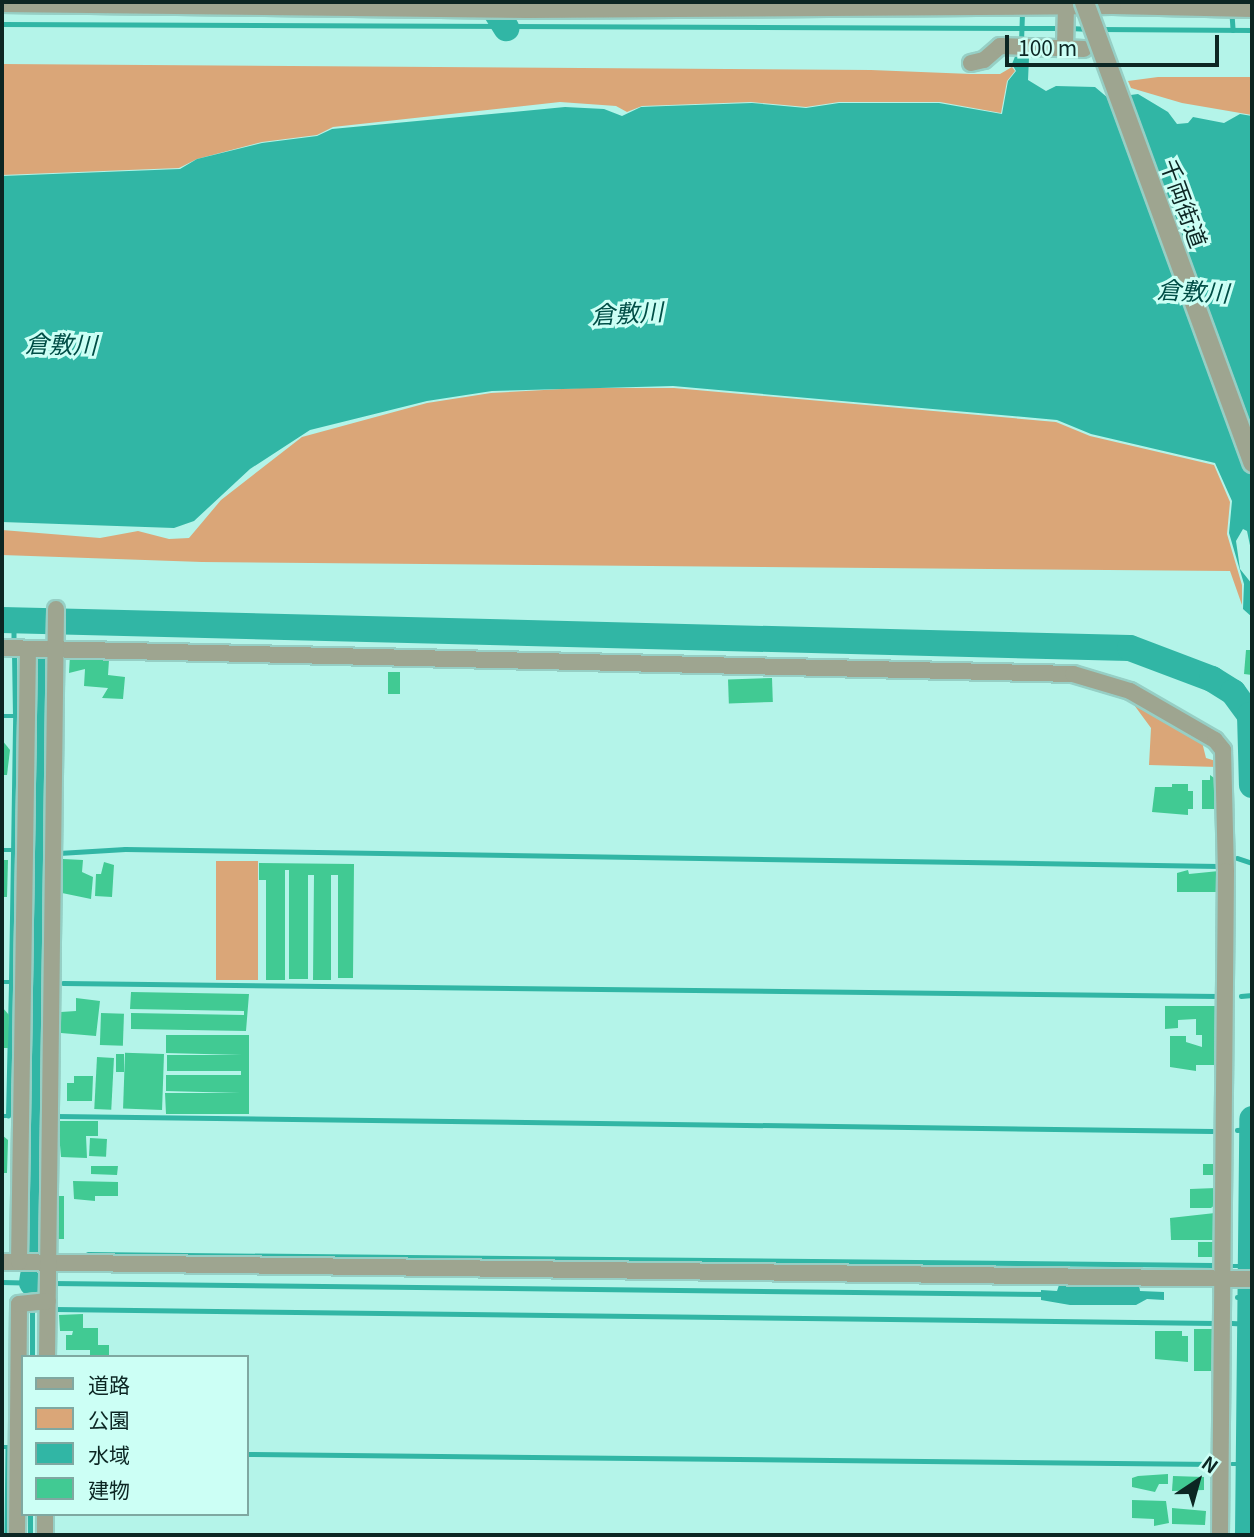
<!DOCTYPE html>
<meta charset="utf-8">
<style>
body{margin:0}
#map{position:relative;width:1254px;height:1537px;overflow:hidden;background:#b4f4e9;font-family:Georgia,"Noto Sans JP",serif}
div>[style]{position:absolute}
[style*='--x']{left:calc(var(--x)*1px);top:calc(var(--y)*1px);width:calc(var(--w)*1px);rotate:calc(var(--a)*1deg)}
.green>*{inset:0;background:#daa678;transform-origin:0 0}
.water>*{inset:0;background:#31b6a5}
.stream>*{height:4.5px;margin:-2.25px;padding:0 2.25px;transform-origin:2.25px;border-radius:2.25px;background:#31b6a5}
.river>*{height:26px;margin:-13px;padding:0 13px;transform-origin:13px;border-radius:13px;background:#31b6a5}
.building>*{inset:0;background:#41ca93;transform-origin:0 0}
.roads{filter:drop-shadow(2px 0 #96cfc5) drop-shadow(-2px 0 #96cfc5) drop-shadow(0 2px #96cfc5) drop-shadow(0 -2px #96cfc5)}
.minor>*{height:16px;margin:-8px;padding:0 8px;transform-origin:8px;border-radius:8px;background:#9ea590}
.bridges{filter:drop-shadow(2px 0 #96cfc5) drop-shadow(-2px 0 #96cfc5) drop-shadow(0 2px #96cfc5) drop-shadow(0 -2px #96cfc5)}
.tertiary-bridge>*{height:19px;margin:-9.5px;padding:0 9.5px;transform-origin:9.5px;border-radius:9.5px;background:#9ea590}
span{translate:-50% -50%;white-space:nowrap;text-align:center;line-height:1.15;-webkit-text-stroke:6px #ccfff5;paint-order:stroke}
.street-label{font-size:23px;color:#0c2623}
.water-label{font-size:24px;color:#004e46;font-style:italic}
.frame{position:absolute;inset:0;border:4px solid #0c2623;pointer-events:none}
.legend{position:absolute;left:21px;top:1355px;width:228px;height:161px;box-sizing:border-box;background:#ccfff5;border:2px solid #7fa8a1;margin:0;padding:9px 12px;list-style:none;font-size:21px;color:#0c2623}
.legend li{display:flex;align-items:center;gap:14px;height:35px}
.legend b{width:35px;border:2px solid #7fa8a1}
.north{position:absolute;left:1163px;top:1446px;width:70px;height:70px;-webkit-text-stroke:5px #ccfff5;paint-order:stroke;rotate:36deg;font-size:19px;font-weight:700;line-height:28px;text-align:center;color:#0c2623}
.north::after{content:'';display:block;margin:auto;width:24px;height:32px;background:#0c2623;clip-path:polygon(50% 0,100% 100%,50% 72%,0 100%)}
.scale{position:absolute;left:1005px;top:35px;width:214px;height:32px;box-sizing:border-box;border:4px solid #0c2623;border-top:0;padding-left:9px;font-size:21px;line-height:24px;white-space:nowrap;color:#0c2623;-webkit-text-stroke:5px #ccfff5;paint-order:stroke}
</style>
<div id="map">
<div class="green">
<i style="clip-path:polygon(2px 64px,871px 70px,971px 74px,1000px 74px,1012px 67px,1015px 71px,1007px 81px,1001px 113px,940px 102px,839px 102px,806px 107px,751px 102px,642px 106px,627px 112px,616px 106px,560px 102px,333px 127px,317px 135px,262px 142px,197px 159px,179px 168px,2px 175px)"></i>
<i style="clip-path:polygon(1158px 77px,1252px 77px,1252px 115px,1182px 103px,1131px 88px,1128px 81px)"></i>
<i style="clip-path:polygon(580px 388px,674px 388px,1056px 422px,1090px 436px,1214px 465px,1230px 502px,1227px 534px,1242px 585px,1242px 605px,1230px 571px,202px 562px,2px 555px,2px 530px,100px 538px,138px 531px,169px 539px,189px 538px,221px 500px,302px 437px,427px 403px,491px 393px)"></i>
<i style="clip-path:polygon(1129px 698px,1201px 738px,1206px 758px,1219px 762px,1217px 767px,1149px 765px,1151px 728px)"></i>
<i style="left:216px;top:861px;width:42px;height:119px"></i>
</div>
<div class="water">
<i style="clip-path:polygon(1016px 54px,1029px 58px,1028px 80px,1046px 91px,1056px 86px,1095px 87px,1108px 98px,1138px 94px,1168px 112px,1177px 124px,1188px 123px,1193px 117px,1224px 123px,1240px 114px,1252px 116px,1252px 555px,1247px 531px,1243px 529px,1236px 541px,1240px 569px,1252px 584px,1252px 617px,1243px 609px,1244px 584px,1229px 533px,1232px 501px,1215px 463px,1091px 434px,1057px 420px,673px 386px,492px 391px,427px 401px,310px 430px,250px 469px,194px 521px,174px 528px,2px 522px,2px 176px,180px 169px,197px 159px,262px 143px,317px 136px,332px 129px,565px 107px,604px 109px,622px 116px,641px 107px,666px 106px,752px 103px,806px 108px,839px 103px,939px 103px,1002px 114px,1008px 81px,1016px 71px,1012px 64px)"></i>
<i style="clip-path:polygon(1059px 1285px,1139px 1285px,1140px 1291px,1164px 1292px,1164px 1300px,1147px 1299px,1136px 1305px,1070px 1305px,1041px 1300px,1041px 1290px,1057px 1291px)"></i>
</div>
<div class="stream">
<i style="--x:1232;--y:14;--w:16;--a:86"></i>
<i style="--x:2;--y:24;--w:1059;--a:0.22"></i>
<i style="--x:1070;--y:28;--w:19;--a:3"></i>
<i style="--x:1098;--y:29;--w:154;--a:0.4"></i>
<i style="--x:1021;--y:42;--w:28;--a:-88"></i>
<i style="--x:14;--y:621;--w:23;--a:90"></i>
<i style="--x:2;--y:716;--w:13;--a:0"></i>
<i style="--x:15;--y:716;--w:63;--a:-90.9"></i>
<i style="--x:38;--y:849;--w:12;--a:31"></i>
<i style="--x:2;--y:850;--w:10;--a:0"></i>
<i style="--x:59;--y:853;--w:66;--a:-3.5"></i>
<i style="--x:125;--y:849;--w:1093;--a:0.89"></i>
<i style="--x:1237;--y:858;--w:16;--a:18"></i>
<i style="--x:2;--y:982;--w:9;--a:0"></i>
<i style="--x:11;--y:982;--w:266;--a:-89.1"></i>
<i style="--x:36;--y:982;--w:6;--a:0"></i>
<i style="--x:63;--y:983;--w:1155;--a:0.64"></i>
<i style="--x:1241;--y:996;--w:11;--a:-5"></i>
<i style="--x:2;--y:1116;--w:6;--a:0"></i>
<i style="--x:8;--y:1116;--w:133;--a:-88.7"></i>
<i style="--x:35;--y:1116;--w:5;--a:0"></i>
<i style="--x:56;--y:1116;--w:1156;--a:0.74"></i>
<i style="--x:1237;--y:1130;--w:15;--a:-4"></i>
<i style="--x:33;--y:1250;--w:6;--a:0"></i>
<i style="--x:88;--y:1254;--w:1124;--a:0.56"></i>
<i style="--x:1233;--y:1266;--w:18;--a:0"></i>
<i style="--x:2;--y:1282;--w:41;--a:1.4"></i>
<i style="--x:52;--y:1283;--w:992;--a:0.64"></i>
<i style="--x:1237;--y:1297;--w:13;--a:4"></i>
<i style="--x:55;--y:1309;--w:1160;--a:0.69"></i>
<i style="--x:1232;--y:1323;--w:18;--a:3"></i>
<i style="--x:32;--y:1357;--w:49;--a:-90"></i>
<i style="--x:2;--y:1447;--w:6;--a:0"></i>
<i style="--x:8;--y:1447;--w:88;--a:90.7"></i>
<i style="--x:247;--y:1454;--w:968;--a:0.59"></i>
<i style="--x:1232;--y:1464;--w:17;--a:0"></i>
<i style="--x:30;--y:1535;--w:21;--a:-90"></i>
</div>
<div class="river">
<i style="--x:490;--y:2;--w:31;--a:58"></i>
<i style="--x:2;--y:620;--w:1128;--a:1.42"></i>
<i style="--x:1130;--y:648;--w:88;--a:20.7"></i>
<i style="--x:1212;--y:679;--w:25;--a:32"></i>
<i style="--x:1233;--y:692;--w:29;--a:54"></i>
<i style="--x:1250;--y:715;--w:70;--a:88.4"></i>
<i style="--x:33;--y:1255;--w:597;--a:-89.42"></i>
<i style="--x:32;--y:1283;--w:7;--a:-82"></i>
<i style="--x:1248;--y:1535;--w:416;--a:-89.4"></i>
</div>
<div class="building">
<i style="clip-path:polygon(1246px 650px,1252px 650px,1252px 675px,1244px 674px)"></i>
<i style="clip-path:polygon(70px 655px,109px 660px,108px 675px,125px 677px,123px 699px,102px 698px,108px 688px,84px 686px,85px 669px,69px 673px)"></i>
<i style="left:388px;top:672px;width:12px;height:22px"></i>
<i style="left:772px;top:678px;width:24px;height:44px;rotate:88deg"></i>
<i style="clip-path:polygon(2px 740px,10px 750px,7px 775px,2px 775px)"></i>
<i style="clip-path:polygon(1210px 775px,1217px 780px,1217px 809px,1202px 809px,1202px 780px,1210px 780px)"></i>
<i style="clip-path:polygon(1172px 784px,1188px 784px,1188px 791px,1193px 791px,1193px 809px,1188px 809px,1188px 815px,1152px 812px,1155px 787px,1172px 787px)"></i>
<i style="clip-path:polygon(63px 859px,83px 860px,82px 872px,93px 877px,91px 899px,62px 893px)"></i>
<i style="clip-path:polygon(2px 860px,8px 860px,7px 897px,2px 897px)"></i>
<i style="clip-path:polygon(104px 862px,114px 865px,112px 897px,95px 896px,96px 874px,101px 874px)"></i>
<i style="clip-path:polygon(259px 863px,354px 864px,353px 978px,338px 978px,338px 875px,331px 875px,331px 980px,313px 980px,314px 875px,308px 875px,308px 979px,289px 979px,289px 870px,285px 870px,285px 980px,266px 980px,266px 880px,259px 880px)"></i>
<i style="clip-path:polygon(1188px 870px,1189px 874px,1219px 871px,1220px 892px,1177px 892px,1177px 873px)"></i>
<i style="clip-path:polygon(131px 992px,249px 994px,246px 1031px,131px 1029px,131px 1013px,244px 1015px,244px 1011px,130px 1009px)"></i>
<i style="clip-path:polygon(76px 998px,100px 1001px,96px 1036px,61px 1033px,61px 1012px,76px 1011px)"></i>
<i style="clip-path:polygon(1165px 1006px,1216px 1006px,1217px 1065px,1196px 1065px,1196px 1071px,1170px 1067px,1170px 1036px,1186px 1036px,1186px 1042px,1202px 1047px,1202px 1035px,1196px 1035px,1196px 1019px,1178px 1020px,1178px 1028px,1165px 1029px)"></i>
<i style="clip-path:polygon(2px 1007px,9px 1015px,8px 1048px,2px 1048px)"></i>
<i style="left:101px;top:1013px;width:23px;height:32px;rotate:2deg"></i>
<i style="clip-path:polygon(166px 1035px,249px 1035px,249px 1114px,166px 1114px,165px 1093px,240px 1093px,166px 1091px,166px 1075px,241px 1075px,241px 1071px,167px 1071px,167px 1055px,242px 1055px,166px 1053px)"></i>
<i style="left:116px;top:1054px;width:8px;height:18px"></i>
<i style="left:164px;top:1054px;width:56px;height:39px;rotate:92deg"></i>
<i style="left:97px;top:1057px;width:17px;height:52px;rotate:3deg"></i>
<i style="clip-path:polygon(74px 1076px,93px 1076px,92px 1101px,67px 1101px,67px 1083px,74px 1083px)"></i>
<i style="clip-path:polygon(58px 1121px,98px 1121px,98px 1136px,86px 1136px,87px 1158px,61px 1157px)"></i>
<i style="clip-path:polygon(2px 1135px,8px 1140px,7px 1173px,2px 1173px)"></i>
<i style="left:90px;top:1138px;width:17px;height:18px;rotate:3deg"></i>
<i style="left:1203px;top:1164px;width:15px;height:11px"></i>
<i style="clip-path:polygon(91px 1166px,118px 1166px,117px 1175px,91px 1174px)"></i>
<i style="clip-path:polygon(73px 1181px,118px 1182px,118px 1196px,95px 1196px,95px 1201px,74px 1199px)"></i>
<i style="clip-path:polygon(1216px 1188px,1216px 1204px,1211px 1208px,1190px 1208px,1190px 1189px)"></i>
<i style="left:58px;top:1196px;width:6px;height:43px"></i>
<i style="clip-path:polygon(1215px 1213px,1216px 1240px,1171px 1240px,1170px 1218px)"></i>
<i style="left:1198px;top:1242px;width:19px;height:15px"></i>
<i style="clip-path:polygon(83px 1314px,83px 1328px,98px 1328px,98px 1345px,109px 1345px,109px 1357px,90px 1357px,90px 1350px,66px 1350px,66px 1335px,72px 1335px,73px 1331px,60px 1331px,59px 1315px)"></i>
<i style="left:1194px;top:1329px;width:19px;height:42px"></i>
<i style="clip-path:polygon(1155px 1331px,1182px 1331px,1182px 1336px,1188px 1336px,1188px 1362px,1155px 1359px)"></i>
<i style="clip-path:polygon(1168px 1474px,1168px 1484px,1159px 1484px,1155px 1492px,1132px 1487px,1132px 1478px,1138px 1476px)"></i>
<i style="clip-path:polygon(1173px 1476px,1204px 1477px,1204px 1490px,1172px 1491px)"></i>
<i style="clip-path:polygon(1132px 1500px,1166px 1501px,1169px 1523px,1154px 1526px,1154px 1519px,1132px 1518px)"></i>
<i style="clip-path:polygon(1172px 1508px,1206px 1511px,1205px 1525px,1172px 1524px)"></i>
</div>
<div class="roads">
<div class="minor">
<i style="--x:1111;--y:2;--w:4;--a:63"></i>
<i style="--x:1113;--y:6;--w:139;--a:1.2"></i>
<i style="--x:2;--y:4;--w:525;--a:0.65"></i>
<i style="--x:527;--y:10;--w:586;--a:-0.39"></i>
<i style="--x:1065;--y:47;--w:40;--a:-88.6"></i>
<i style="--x:971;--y:63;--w:13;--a:-13"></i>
<i style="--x:984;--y:60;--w:21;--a:-41"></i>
<i style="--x:1000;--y:46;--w:84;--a:2"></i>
<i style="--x:2;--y:648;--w:1071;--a:1.39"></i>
<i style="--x:1073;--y:674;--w:59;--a:16.6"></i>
<i style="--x:1130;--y:691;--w:98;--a:30"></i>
<i style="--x:1215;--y:740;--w:13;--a:51"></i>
<i style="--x:1223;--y:750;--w:121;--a:88.6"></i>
<i style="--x:1226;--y:871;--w:664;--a:90.52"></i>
<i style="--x:2;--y:1262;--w:1250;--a:0.78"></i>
<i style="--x:19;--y:1262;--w:612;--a:-89.16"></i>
<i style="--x:47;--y:1357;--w:748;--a:-89.31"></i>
<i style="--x:17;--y:1535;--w:231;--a:-89.5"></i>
<i style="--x:19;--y:1304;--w:29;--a:-6"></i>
<i style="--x:45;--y:1535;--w:21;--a:-90"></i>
</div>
</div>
<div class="bridges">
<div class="tertiary-bridge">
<i style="--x:1084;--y:2;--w:490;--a:69.9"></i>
</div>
</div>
<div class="street-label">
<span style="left:1185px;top:203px;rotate:70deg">千両街道</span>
</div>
<div class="water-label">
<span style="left:1193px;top:290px;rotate:3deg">倉敷川</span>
<span style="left:627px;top:312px;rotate:-3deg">倉敷川</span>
<span style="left:61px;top:343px;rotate:1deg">倉敷川</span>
</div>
<div class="frame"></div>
<ul class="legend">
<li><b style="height:9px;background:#9ea590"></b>道路</li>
<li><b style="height:19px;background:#daa678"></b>公園</li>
<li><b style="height:19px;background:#31b6a5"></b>水域</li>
<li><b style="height:19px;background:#41ca93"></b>建物</li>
</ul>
<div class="north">N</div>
<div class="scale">100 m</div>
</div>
